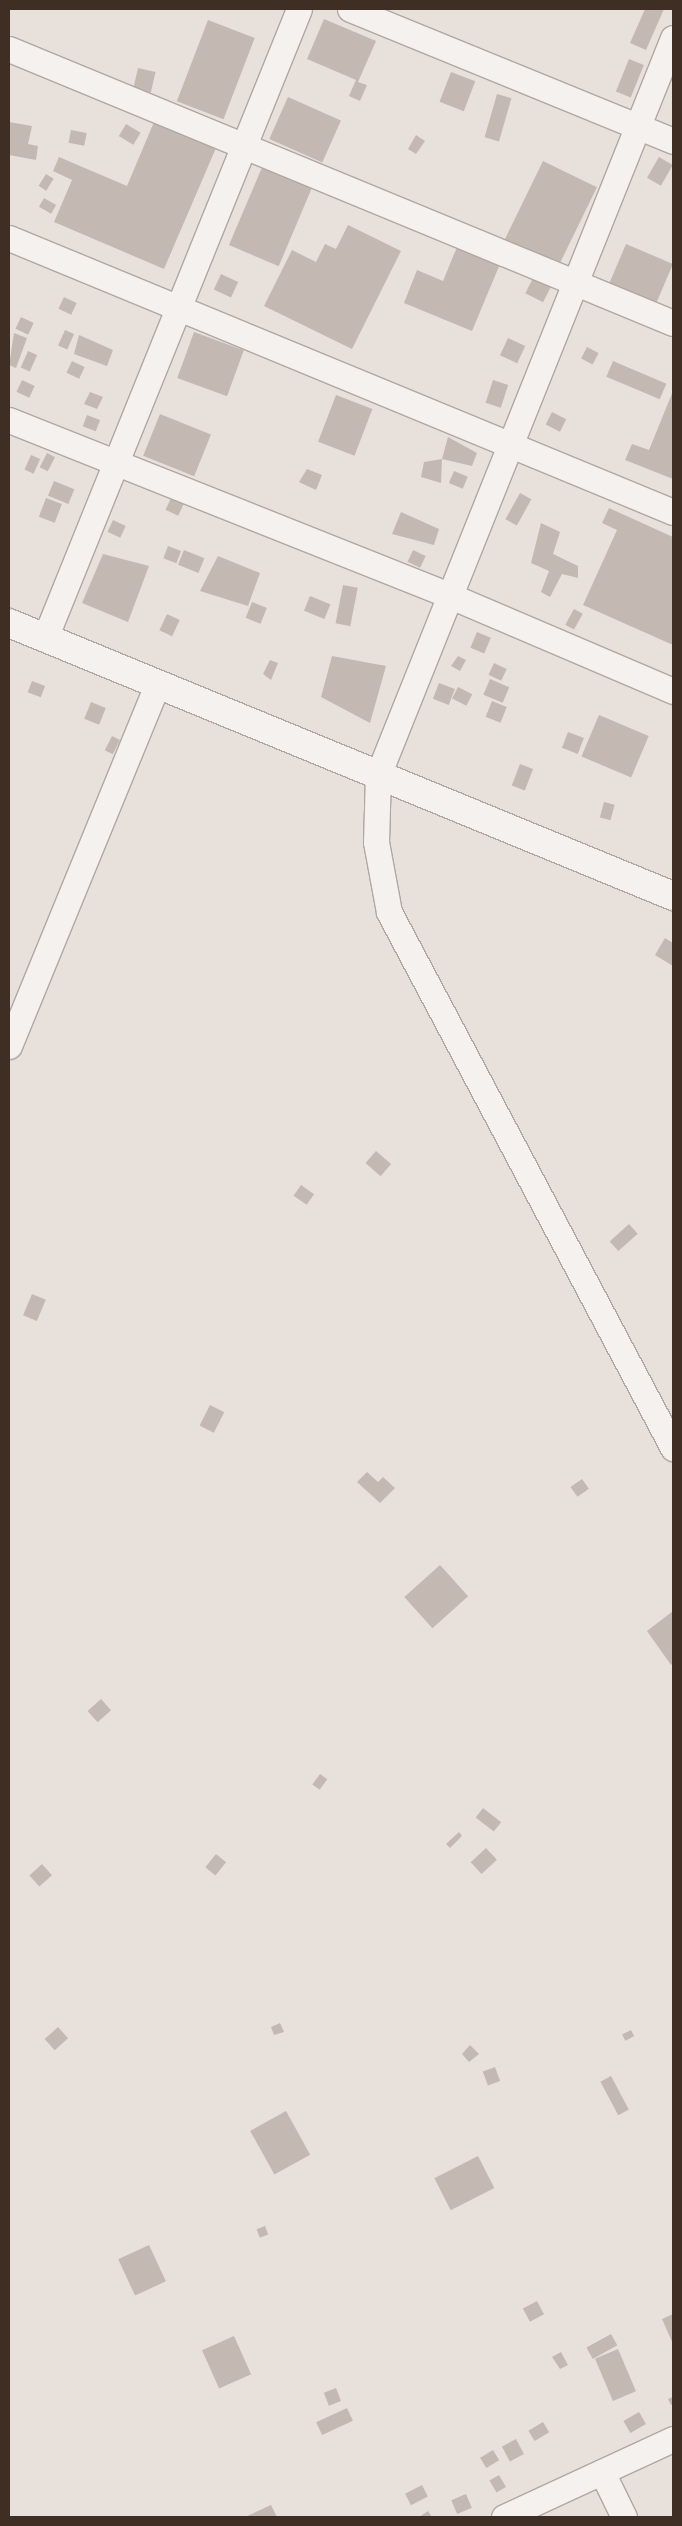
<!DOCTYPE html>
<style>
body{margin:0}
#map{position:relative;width:682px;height:2526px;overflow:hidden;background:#e7e0db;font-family:"Roboto Condensed",sans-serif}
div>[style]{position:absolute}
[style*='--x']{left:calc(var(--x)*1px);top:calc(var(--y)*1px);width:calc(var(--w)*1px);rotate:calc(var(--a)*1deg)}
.building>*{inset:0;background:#c4b9b2;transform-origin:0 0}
.roads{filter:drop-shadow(1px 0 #b1a7a0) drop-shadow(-1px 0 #b1a7a0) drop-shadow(0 1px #b1a7a0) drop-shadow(0 -1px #b1a7a0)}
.minor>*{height:25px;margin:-12.5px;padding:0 12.5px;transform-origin:12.5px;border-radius:12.5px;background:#f5f1ee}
.tertiary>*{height:28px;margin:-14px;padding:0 14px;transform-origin:14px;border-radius:14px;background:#f5f1ee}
span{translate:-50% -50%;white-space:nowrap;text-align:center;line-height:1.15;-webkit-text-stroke:4.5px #f5eeeb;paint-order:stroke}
.frame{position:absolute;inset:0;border:10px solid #3e2e24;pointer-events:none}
</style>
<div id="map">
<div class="building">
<i style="clip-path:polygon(645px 9px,664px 9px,646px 50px,630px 43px)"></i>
<i style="clip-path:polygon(324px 19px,376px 41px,358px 82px,367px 85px,360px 101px,349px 96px,356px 80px,307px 59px)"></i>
<i style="left:208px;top:20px;width:50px;height:87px;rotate:21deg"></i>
<i style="left:629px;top:59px;width:16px;height:35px;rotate:22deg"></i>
<i style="left:138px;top:68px;width:18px;height:21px;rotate:13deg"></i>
<i style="left:451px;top:72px;width:26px;height:32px;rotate:21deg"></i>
<i style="left:497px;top:94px;width:15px;height:45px;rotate:16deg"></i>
<i style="left:288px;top:97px;width:58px;height:46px;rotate:24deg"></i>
<i style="clip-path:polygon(9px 122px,32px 126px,28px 144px,38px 146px,36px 160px,9px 155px)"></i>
<i style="clip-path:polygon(154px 122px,216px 148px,164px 269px,54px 222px,72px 180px,53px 171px,59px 157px,127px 186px)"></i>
<i style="left:126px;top:124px;width:17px;height:14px;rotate:31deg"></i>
<i style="left:71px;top:130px;width:16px;height:13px;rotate:11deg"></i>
<i style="clip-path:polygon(416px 135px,425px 141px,416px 154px,408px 149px)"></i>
<i style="left:659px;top:157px;width:16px;height:24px;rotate:30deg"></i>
<i style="left:543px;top:161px;width:60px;height:89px;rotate:26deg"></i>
<i style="left:263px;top:165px;width:54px;height:87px;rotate:23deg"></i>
<i style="left:46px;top:174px;width:9px;height:14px;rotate:32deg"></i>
<i style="left:44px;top:198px;width:14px;height:10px;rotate:30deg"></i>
<i style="clip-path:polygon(348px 225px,401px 251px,352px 349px,264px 306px,292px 250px,316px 262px,325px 244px,336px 249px)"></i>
<i style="left:626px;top:244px;width:51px;height:43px;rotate:23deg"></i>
<i style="clip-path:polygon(457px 247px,500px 264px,472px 331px,404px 303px,417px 270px,443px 281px)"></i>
<i style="left:221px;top:274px;width:19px;height:17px;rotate:25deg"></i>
<i style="left:533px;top:278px;width:20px;height:17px;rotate:27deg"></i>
<i style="left:64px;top:297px;width:14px;height:13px;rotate:25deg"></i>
<i style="left:21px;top:317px;width:14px;height:13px;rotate:25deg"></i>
<i style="left:65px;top:330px;width:10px;height:17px;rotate:24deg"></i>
<i style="left:194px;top:332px;width:53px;height:49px;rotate:20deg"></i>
<i style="clip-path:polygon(14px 333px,27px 338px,16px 368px,9px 365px)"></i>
<i style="clip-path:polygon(79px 335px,113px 350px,107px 366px,74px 354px)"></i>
<i style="left:508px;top:338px;width:19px;height:19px;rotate:25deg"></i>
<i style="left:587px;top:347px;width:13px;height:13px;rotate:27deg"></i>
<i style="left:28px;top:351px;width:10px;height:18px;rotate:24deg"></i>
<i style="left:72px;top:361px;width:14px;height:13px;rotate:25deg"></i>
<i style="left:613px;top:361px;width:58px;height:17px;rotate:23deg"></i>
<i style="left:22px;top:380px;width:14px;height:13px;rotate:25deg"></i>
<i style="left:493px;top:380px;width:16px;height:24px;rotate:18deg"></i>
<i style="clip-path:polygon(673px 391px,673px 479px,625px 460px,632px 444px,649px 450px)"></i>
<i style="clip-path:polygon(90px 392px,103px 397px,97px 409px,84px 404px)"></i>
<i style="left:336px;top:395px;width:39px;height:50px;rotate:21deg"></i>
<i style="left:552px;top:412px;width:16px;height:14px;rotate:27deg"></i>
<i style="left:160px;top:414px;width:55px;height:45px;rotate:22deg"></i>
<i style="left:87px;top:415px;width:14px;height:12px;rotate:21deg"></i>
<i style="clip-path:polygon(448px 437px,477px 453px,472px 466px,442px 459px)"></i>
<i style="left:47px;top:453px;width:9px;height:16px;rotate:27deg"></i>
<i style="left:31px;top:455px;width:10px;height:16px;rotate:24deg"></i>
<i style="clip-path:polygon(442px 459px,441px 483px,421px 477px,424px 462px)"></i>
<i style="clip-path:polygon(307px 469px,322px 475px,316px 490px,299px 482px)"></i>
<i style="left:454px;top:471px;width:15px;height:13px;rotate:23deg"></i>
<i style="left:54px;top:481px;width:22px;height:16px;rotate:22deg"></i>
<i style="left:520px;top:493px;width:13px;height:30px;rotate:29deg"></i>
<i style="left:46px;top:498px;width:17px;height:20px;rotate:21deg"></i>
<i style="left:171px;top:498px;width:14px;height:13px;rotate:25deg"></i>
<i style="clip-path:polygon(609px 508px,673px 537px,673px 645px,583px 605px,617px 530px,602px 523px)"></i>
<i style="clip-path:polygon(401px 512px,439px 529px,434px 545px,392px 534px)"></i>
<i style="left:113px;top:520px;width:14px;height:13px;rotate:25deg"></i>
<i style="clip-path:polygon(541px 523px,560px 532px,553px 554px,578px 566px,578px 578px,562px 574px,550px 597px,541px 592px,549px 571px,531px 563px)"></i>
<i style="left:168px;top:546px;width:14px;height:13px;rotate:21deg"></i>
<i style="left:184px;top:550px;width:22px;height:16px;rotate:22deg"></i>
<i style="left:413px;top:550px;width:14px;height:13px;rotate:25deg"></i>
<i style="clip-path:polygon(103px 554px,149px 566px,128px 622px,82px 603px)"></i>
<i style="clip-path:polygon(218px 556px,260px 573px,248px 606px,200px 591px)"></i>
<i style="left:343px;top:585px;width:15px;height:39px;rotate:11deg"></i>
<i style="left:310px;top:596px;width:22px;height:16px;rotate:22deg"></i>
<i style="left:252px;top:602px;width:16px;height:17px;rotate:22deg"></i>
<i style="left:574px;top:609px;width:10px;height:18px;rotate:29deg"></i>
<i style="left:167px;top:614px;width:14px;height:18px;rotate:25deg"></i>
<i style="left:477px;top:632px;width:15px;height:17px;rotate:23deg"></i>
<i style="clip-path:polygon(332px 656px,386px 666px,370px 723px,321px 697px)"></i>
<i style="clip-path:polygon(458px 656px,466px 660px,460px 671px,451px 666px)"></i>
<i style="clip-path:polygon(270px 660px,278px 663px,271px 680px,263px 674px)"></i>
<i style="left:494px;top:663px;width:14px;height:13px;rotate:25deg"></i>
<i style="left:490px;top:679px;width:21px;height:17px;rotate:23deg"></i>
<i style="left:32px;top:681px;width:14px;height:12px;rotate:21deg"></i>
<i style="left:439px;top:683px;width:17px;height:17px;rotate:21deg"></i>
<i style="left:458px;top:687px;width:16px;height:13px;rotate:27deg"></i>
<i style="left:492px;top:701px;width:16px;height:17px;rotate:22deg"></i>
<i style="left:91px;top:702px;width:16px;height:18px;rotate:22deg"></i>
<i style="left:599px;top:715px;width:54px;height:45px;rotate:23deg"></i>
<i style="left:568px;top:732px;width:17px;height:17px;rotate:21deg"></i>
<i style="left:112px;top:736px;width:9px;height:16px;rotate:27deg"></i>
<i style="left:520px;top:764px;width:14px;height:23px;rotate:21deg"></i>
<i style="left:604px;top:802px;width:11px;height:16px;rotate:15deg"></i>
<i style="clip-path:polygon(665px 938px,673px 943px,673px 966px,655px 955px)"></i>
<i style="left:376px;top:1151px;width:20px;height:16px;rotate:41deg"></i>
<i style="left:301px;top:1185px;width:16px;height:13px;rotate:35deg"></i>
<i style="left:629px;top:1224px;width:13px;height:26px;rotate:48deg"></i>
<i style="left:32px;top:1294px;width:15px;height:23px;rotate:23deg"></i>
<i style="left:210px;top:1405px;width:16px;height:23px;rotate:27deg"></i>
<i style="clip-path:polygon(367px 1472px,378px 1482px,383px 1477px,395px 1488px,380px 1503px,357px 1482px)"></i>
<i style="left:582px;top:1479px;width:12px;height:14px;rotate:55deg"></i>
<i style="left:440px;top:1565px;width:42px;height:48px;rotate:48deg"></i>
<i style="clip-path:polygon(673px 1611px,673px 1663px,671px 1665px,647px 1631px)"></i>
<i style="left:101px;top:1699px;width:15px;height:18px;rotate:48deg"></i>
<i style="left:320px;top:1774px;width:9px;height:13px;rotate:36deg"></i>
<i style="left:483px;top:1808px;width:23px;height:12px;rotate:38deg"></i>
<i style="clip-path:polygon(459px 1832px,462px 1836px,450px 1848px,446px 1844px)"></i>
<i style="left:486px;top:1848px;width:16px;height:21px;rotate:47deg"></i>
<i style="left:216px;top:1854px;width:13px;height:17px;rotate:39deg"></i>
<i style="left:42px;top:1864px;width:15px;height:17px;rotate:48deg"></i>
<i style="clip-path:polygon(280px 2023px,284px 2032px,274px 2035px,271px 2027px)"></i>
<i style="left:58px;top:2027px;width:15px;height:18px;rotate:48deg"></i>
<i style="left:631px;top:2030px;width:7px;height:10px;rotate:63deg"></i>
<i style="clip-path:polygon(470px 2045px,479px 2054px,469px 2062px,462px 2054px)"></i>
<i style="left:495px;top:2067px;width:15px;height:13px;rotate:70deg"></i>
<i style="left:611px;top:2076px;width:38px;height:12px;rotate:62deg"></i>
<i style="left:286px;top:2111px;width:50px;height:41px;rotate:61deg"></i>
<i style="left:478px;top:2156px;width:36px;height:49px;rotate:63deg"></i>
<i style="left:265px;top:2226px;width:9px;height:9px;rotate:69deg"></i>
<i style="left:149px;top:2245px;width:40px;height:34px;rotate:65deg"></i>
<i style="left:537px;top:2301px;width:15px;height:16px;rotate:62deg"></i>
<i style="clip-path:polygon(673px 2314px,673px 2344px,662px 2319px)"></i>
<i style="left:611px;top:2334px;width:13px;height:28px;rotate:61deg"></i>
<i style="left:234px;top:2336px;width:42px;height:35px;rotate:66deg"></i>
<i style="left:618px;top:2349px;width:46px;height:25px;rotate:67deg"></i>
<i style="clip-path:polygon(561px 2352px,568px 2365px,560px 2369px,552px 2357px)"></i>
<i style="left:336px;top:2388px;width:14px;height:13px;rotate:69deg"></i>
<i style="clip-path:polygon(673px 2397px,673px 2404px,671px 2405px,668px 2399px)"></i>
<i style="left:347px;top:2408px;width:14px;height:34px;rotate:65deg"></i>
<i style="left:639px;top:2412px;width:14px;height:18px;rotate:60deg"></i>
<i style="left:543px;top:2422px;width:12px;height:17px;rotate:59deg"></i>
<i style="left:516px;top:2439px;width:17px;height:16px;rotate:62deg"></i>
<i style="left:493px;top:2450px;width:12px;height:15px;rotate:59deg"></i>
<i style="left:499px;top:2475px;width:14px;height:11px;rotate:60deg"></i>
<i style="left:422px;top:2485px;width:13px;height:19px;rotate:63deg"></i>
<i style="left:466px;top:2494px;width:15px;height:16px;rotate:67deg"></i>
<i style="clip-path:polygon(271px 2505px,277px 2517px,245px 2517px)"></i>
<i style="clip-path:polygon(428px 2511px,432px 2517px,419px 2517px)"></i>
</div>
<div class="roads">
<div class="minor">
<i style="--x:350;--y:9;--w:349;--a:22.2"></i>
<i style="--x:673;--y:38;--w:794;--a:111.81"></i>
<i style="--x:378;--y:775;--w:67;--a:91.7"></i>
<i style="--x:376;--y:842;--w:71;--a:79.5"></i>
<i style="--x:389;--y:912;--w:607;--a:62.08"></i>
<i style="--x:9;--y:49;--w:718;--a:22.42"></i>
<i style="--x:9;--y:238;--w:718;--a:22.42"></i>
<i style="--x:9;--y:420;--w:473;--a:21.7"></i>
<i style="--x:448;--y:595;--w:245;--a:23.1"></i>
<i style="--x:45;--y:638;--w:678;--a:-68.01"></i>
<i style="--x:9;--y:1046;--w:390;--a:-67.7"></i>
<i style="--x:602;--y:2472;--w:50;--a:63.9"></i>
<i style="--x:504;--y:2517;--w:186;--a:-24.8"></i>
</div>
<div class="tertiary">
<i style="--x:9;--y:623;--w:718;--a:22.35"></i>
</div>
</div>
<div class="frame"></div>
</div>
